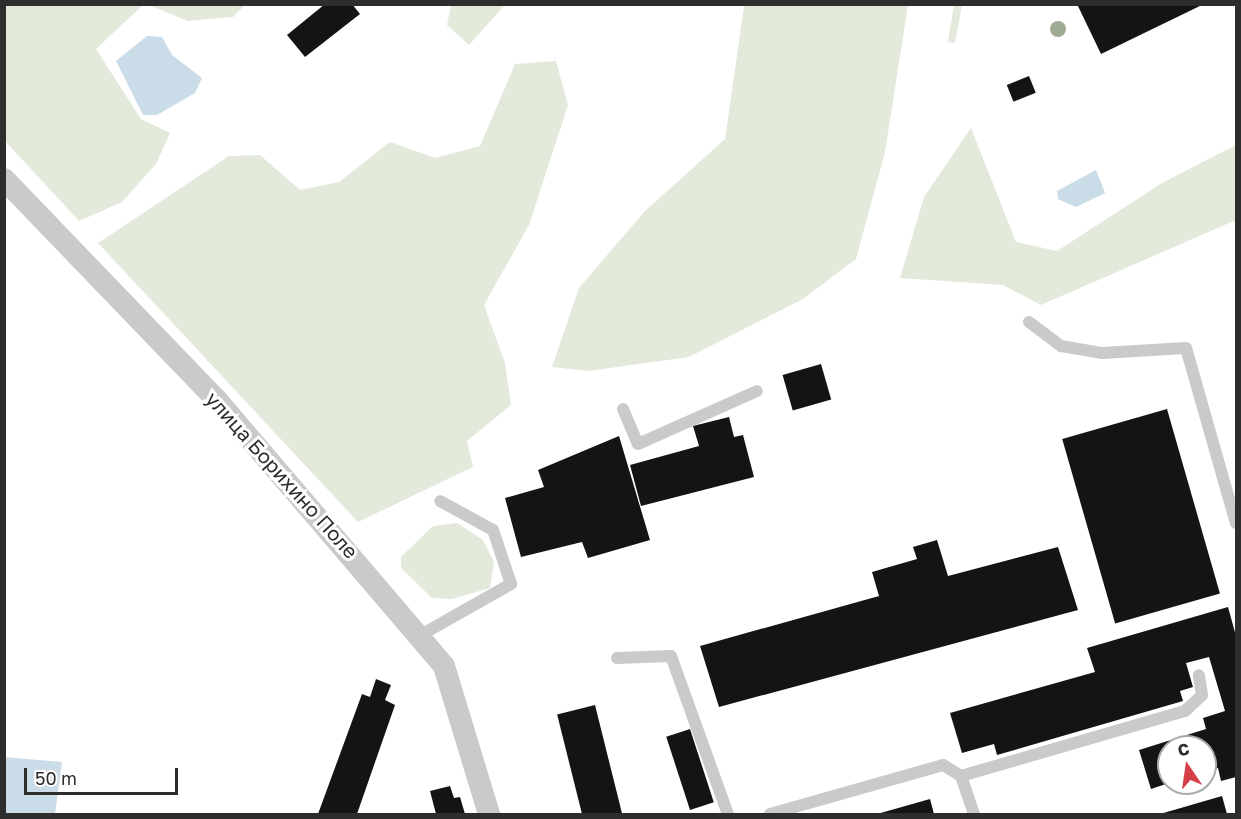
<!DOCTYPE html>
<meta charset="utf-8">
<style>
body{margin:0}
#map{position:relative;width:1241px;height:819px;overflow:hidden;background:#fff;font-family:"Golos Text",sans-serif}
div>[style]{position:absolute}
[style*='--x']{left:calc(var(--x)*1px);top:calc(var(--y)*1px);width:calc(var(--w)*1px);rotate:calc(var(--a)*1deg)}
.green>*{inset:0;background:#e3eadc}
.water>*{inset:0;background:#cadce8}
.building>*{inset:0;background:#141414;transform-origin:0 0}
.lane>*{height:12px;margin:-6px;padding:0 6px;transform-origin:6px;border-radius:6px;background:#cacaca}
.street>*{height:22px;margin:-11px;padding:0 11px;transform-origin:11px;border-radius:11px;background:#cacaca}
.trees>*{width:16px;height:16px;margin:-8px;border-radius:50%;background:#9faa95}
span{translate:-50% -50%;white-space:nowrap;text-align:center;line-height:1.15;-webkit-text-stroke:6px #fff;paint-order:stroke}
.street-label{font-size:20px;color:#2d2d2d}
.frame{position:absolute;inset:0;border:6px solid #2d2d2d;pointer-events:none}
.north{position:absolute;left:1157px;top:735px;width:60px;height:60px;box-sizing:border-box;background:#fff;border:2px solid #ababab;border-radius:50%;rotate:347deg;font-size:16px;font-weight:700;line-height:24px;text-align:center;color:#2d2d2d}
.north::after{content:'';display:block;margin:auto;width:21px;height:27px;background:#d63e48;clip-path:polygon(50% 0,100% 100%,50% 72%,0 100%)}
.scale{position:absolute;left:24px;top:768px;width:154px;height:27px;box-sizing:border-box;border:3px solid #2d2d2d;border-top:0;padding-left:8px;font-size:18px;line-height:21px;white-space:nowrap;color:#2d2d2d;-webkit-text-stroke:4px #fff;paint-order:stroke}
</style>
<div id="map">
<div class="green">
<i style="clip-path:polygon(5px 4px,143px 5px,96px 49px,141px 119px,170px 133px,156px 164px,122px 202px,79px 221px,5px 141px)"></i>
<i style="clip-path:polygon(149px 5px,245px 5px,233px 17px,188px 21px)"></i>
<i style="clip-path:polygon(451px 5px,451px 4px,505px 5px,469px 45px,447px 25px)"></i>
<i style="clip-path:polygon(908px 5px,885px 152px,856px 259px,803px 299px,689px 357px,588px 371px,552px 367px,579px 288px,644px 212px,725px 139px,744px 6px)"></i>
<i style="clip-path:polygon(954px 5px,962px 5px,955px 43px,948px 42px)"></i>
<i style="clip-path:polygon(556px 61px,568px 105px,529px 225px,484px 305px,505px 363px,511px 405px,467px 441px,473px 467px,358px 522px,98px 243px,229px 156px,260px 155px,300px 190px,339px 182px,390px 142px,435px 158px,480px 146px,515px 64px)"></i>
<i style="clip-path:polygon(971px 128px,1016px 242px,1057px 251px,1162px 183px,1236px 145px,1236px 220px,1041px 305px,1003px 285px,900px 278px,924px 197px)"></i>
<i style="clip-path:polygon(457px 523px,483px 540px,494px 562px,490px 588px,452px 599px,432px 598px,401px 568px,401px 557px,433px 526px)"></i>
</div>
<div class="water">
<i style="clip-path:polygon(147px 36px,162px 37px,172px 55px,202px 78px,195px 93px,157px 115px,143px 115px,116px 61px)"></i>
<i style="clip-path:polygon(1096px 170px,1105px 193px,1076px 207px,1058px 199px,1057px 191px)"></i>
<i style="clip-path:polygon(4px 757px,62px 762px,55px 814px,5px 814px)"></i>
</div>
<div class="building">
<i style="clip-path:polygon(325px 4px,352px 4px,360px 14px,305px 57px,287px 35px)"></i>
<i style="clip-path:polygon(1077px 4px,1204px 4px,1101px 54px)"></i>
<i style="left:1029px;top:76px;width:18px;height:24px;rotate:68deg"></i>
<i style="left:821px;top:364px;width:37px;height:40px;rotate:74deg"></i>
<i style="left:1167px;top:409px;width:192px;height:109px;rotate:74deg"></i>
<i style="clip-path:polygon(729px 417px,734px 437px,743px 435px,754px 477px,641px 506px,630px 465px,699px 446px,693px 426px)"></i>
<i style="clip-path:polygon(619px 436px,650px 540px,588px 558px,582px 542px,521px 557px,505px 498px,544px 487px,538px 470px)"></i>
<i style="clip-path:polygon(937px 540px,948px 576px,1058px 547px,1078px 610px,719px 707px,700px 646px,879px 596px,872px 572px,917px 559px,913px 547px)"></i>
<i style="clip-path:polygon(1228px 607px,1236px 636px,1236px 777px,1221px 781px,1218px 768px,1205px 772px,1205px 747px,1169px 747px,1169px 783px,1151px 789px,1139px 750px,1206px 729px,1203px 718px,1225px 711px,1209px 657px,1186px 663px,1193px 687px,1180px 691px,1183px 701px,997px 755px,994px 744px,962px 753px,950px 713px,1095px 672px,1087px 648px)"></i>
<i style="clip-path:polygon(376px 679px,391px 685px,385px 700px,395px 705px,357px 814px,318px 814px,362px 694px,370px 697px)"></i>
<i style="left:595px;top:705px;width:113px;height:39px;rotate:76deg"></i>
<i style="left:690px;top:729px;width:77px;height:25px;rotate:72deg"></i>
<i style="clip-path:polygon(450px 786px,454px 798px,460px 797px,465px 814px,436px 814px,430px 791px)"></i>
<i style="clip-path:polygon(1222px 796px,1227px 814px,1160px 814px)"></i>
<i style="clip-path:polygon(930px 799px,934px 814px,877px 814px)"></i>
</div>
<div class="lane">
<i style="--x:1029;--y:322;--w:40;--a:37"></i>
<i style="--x:1061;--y:346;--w:42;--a:9.7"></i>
<i style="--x:1102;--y:353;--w:84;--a:-3.4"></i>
<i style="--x:1186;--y:348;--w:182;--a:74.1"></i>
<i style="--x:623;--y:409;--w:38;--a:67"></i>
<i style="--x:638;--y:444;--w:130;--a:-24"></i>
<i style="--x:419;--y:636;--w:106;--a:-29.5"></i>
<i style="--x:511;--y:584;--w:57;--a:-108.4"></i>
<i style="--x:493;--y:530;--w:60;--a:-151.3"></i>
<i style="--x:617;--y:658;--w:54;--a:-2.1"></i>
<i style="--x:671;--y:656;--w:168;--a:70.2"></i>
<i style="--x:961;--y:776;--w:233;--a:-16.2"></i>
<i style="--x:1185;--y:711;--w:23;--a:-43"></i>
<i style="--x:1202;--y:695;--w:20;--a:-99"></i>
<i style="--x:770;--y:814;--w:180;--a:-15.8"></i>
<i style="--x:943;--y:765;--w:21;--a:31"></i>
<i style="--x:961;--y:776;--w:40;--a:71.1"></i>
</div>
<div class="street">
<i style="--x:4;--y:179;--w:306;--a:46.1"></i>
<i style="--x:216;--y:399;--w:351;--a:49.5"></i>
<i style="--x:444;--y:666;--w:155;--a:73.1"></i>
</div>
<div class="trees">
<i style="left:1058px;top:29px"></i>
</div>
<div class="street-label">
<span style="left:282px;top:475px;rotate:48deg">улица Борихино Поле</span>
</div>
<div class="frame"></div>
<div class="north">С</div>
<div class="scale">50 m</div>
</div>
